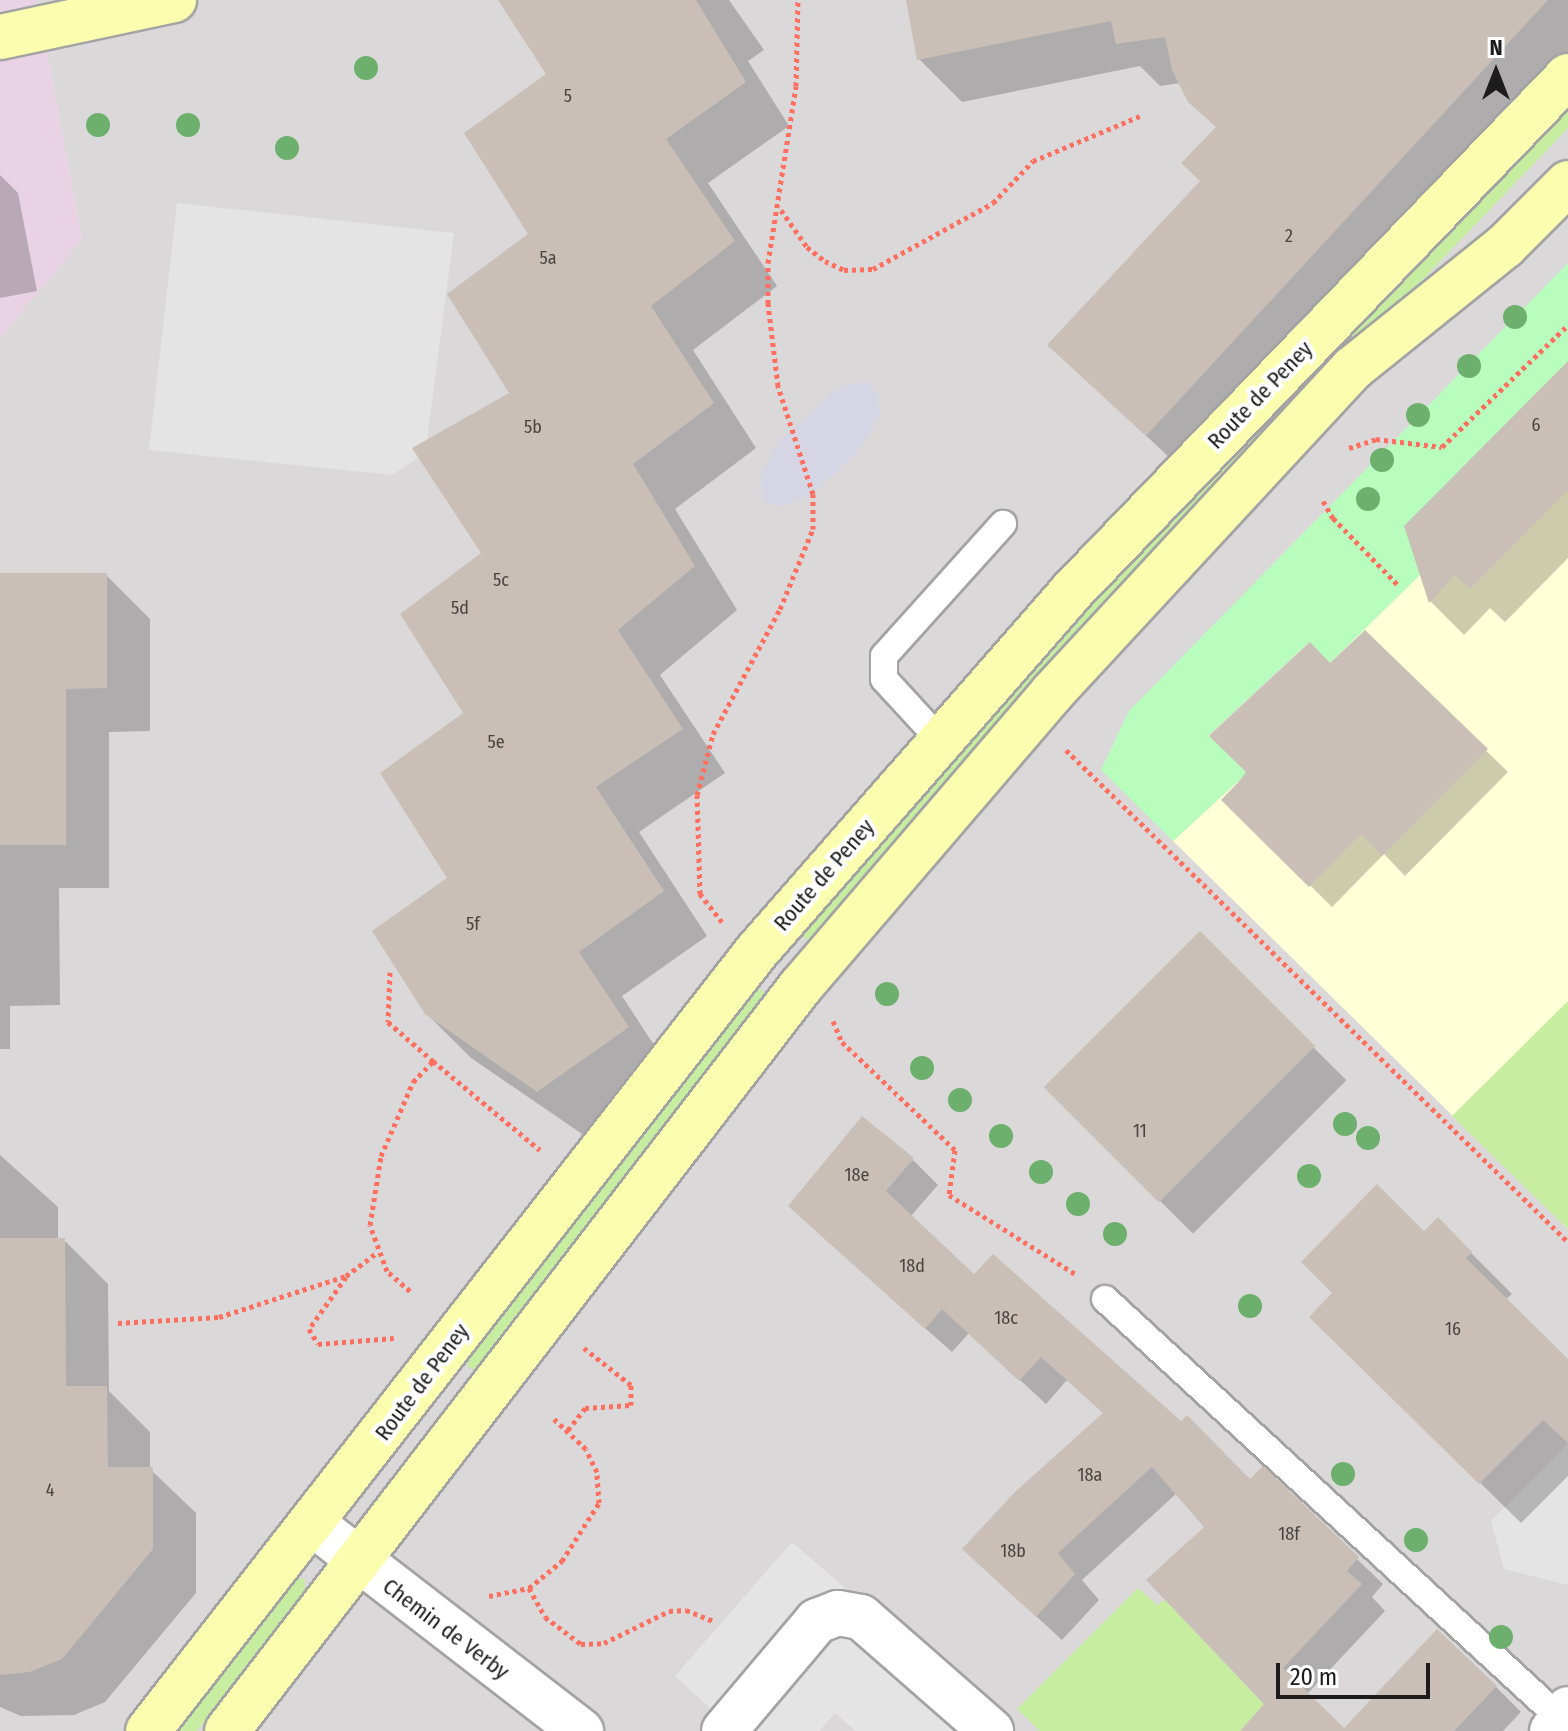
<!DOCTYPE html>
<style>
body{margin:0}
#map{position:relative;width:1568px;height:1731px;overflow:hidden;background:#eee9e0;font-family:"Fira Sans Condensed",sans-serif}
div>[style]{position:absolute}
[style*='--x']{left:calc(var(--x)*1px);top:calc(var(--y)*1px);width:calc(var(--w)*1px);rotate:calc(var(--a)*1deg)}
.residential>*{inset:0;background:#dad8d8}
.industrial>*{inset:0;background:#e8d2e4}
.education>*{inset:0;background:#ffffd8}
.grass>*{inset:0;background:#c7eda1}
.park>*{inset:0;background:#b8fdbd}
.parking>*{inset:0;background:#e4e4e4}
.plaza>*{inset:0;background:#d5d5e4}
.shadow>*{inset:0;background:#0003;transform-origin:0 0}
.building>*{inset:0;background:#cabfb6;transform-origin:0 0}
.path>*{height:5px;margin-top:-2.5px;transform-origin:0;background:repeating-linear-gradient(90deg,#ff6f60 0 4px,transparent 0 8px)}
.roads{filter:drop-shadow(2px 0 #a3a3a3) drop-shadow(-2px 0 #a3a3a3) drop-shadow(0 2px #a3a3a3) drop-shadow(0 -2px #a3a3a3)}
.lane>*{height:26px;margin:-13px;padding:0 13px;transform-origin:13px;border-radius:13px;background:#fff}
.street>*{height:44px;margin:-22px;padding:0 22px;transform-origin:22px;border-radius:22px;background:#fff}
.secondary>*{height:44px;margin:-22px;padding:0 22px;transform-origin:22px;border-radius:22px;background:#fbfeaf}
.trees>*{width:24px;height:24px;margin:-12px;border-radius:50%;background:#6daf6c}
span{translate:-50% -50%;white-space:nowrap;text-align:center;line-height:1.15;-webkit-text-stroke:8px #fff;paint-order:stroke}
.number-label{font-size:18px;color:#484542}
.number-label span{-webkit-text-stroke-width:0}
.street-label{font-size:22px;color:#1c1c1c}
.north{position:absolute;left:1456px;top:32px;width:80px;height:80px;-webkit-text-stroke:6px #fff;paint-order:stroke;rotate:0deg;font-size:22px;font-weight:700;line-height:32px;text-align:center;color:#1c1c1c}
.north::after{content:'';display:block;margin:auto;width:28px;height:36px;background:#1c1c1c;clip-path:polygon(50% 0,100% 100%,50% 72%,0 100%)}
.scale{position:absolute;left:1276px;top:1663px;width:154px;height:36px;box-sizing:border-box;border:4px solid #1c1c1c;border-top:0;padding-left:10px;font-size:24px;line-height:28px;white-space:nowrap;color:#1c1c1c;-webkit-text-stroke:6px #fff;paint-order:stroke}
</style>
<div id="map">
<div class="residential">
<i style="clip-path:polygon(37px 0,1568px 0,1568px 1731px,0 1731px,0 338px,82px 239px)"></i>
</div>
<div class="industrial">
<i style="clip-path:polygon(0 0,37px 0,82px 239px,0 338px)"></i>
</div>
<div class="education">
<i style="clip-path:polygon(1568px 361px,1568px 1229px,1173px 841px,1247px 773px,1209px 736px,1310px 642px,1330px 663px)"></i>
</div>
<div class="grass">
<i style="clip-path:polygon(1568px 106px,1568px 128px,1193px 519px,815px 947px,802px 935px,987px 717px,1175px 509px)"></i>
<i style="clip-path:polygon(757px 986px,771px 1000px,476px 1371px,467px 1366px,478px 1335px)"></i>
<i style="clip-path:polygon(1568px 1001px,1568px 1229px,1452px 1116px)"></i>
<i style="clip-path:polygon(295px 1576px,305px 1580px,305px 1591px,197px 1731px,174px 1731px)"></i>
<i style="clip-path:polygon(1138px 1588px,1157px 1605px,1165px 1600px,1276px 1717px,1240px 1731px,1040px 1731px,1017px 1709px)"></i>
</div>
<div class="park">
<i style="clip-path:polygon(1568px 263px,1568px 361px,1420px 575px,1330px 663px,1309px 642px,1209px 735px,1247px 773px,1173px 841px,1101px 770px,1129px 711px)"></i>
</div>
<div class="parking">
<i style="clip-path:polygon(177px 203px,454px 233px,427px 440px,413px 449px,418px 458px,392px 475px,149px 450px)"></i>
<i style="clip-path:polygon(1568px 1443px,1568px 1585px,1504px 1569px,1491px 1521px)"></i>
<i style="clip-path:polygon(792px 1542px,984px 1709px,965px 1731px,856px 1731px,835px 1713px,819px 1731px,735px 1731px,675px 1676px)"></i>
</div>
<div class="plaza">
<i style="clip-path:polygon(867px 382px,878px 394px,880px 415px,858px 452px,813px 494px,780px 507px,765px 501px,760px 478px,778px 442px,832px 394px,846px 384px)"></i>
</div>
<div class="shadow">
<i style="clip-path:polygon(501px 0,729px 0,764px 50px,748px 61px,789px 126px,708px 183px,777px 286px,693px 350px,756px 448px,675px 509px,737px 610px,660px 675px,725px 773px,639px 832px,707px 936px,622px 996px,671px 1071px,582px 1134px,471px 1058px,426px 1013px,449px 878px,484px 553px,512px 394px,549px 74px)"></i>
<i style="clip-path:polygon(908px 0,1568px 0,1568px 67px,1190px 477px,1050px 345px,1202px 181px,1217px 128px,1181px 83px,1160px 86px,1140px 66px,962px 102px,919px 59px)"></i>
<i style="clip-path:polygon(0 175px,18px 193px,37px 291px,0 298px)"></i>
<i style="clip-path:polygon(1568px 364px,1568px 558px,1505px 622px,1490px 608px,1464px 635px,1431px 602px,1407px 526px)"></i>
<i style="clip-path:polygon(0 575px,106px 575px,150px 619px,150px 731px,109px 732px,109px 888px,59px 888px,60px 1005px,10px 1006px,10px 1049px,0 1049px)"></i>
<i style="clip-path:polygon(1365px 632px,1508px 772px,1405px 876px,1384px 854px,1332px 907px,1224px 800px,1331px 666px)"></i>
<i style="left:1200px;top:934px;width:207px;height:217px;rotate:45deg"></i>
<i style="clip-path:polygon(0 1155px,58px 1207px,58px 1240px,64px 1240px,108px 1284px,109px 1391px,150px 1432px,150px 1469px,196px 1513px,196px 1593px,105px 1702px,74px 1715px,21px 1716px,0 1707px)"></i>
<i style="clip-path:polygon(913px 1160px,938px 1185px,910px 1217px,974px 1277px,1250px 1481px,1263px 1469px,1383px 1584px,1372px 1597px,1385px 1611px,1307px 1694px,1344px 1731px,1496px 1687px,1521px 1712px,1503px 1731px,1243px 1731px,1266px 1703px,1206px 1527px,1177px 1493px,1082px 1580px,1099px 1600px,1062px 1640px,990px 1574px,1105px 1414px,1067px 1380px,1046px 1404px,969px 1333px,952px 1352px,816px 1231px)"></i>
<i style="clip-path:polygon(1438px 1220px,1512px 1294px,1505px 1300px,1568px 1362px,1568px 1476px,1521px 1523px,1353px 1357px)"></i>
</div>
<div class="building">
<i style="clip-path:polygon(498px 0,696px 0,746px 82px,666px 139px,735px 241px,651px 306px,714px 403px,633px 464px,695px 566px,618px 630px,683px 729px,596px 787px,664px 891px,579px 952px,629px 1027px,537px 1092px,425px 1014px,372px 931px,447px 878px,380px 773px,463px 713px,400px 614px,481px 553px,412px 448px,509px 393px,447px 294px,528px 234px,464px 133px,546px 74px)"></i>
<i style="clip-path:polygon(906px 0,1548px 0,1146px 436px,1047px 345px,1200px 181px,1181px 163px,1216px 127px,1188px 102px,1172px 70px,1165px 37px,1116px 44px,1111px 21px,917px 60px)"></i>
<i style="clip-path:polygon(1568px 361px,1568px 490px,1470px 589px,1455px 575px,1429px 603px,1404px 526px)"></i>
<i style="clip-path:polygon(0 573px,107px 573px,107px 688px,66px 689px,66px 845px,0 845px)"></i>
<i style="clip-path:polygon(1365px 630px,1488px 749px,1382px 856px,1361px 834px,1309px 887px,1221px 800px,1247px 773px,1209px 736px,1310px 642px,1330px 663px)"></i>
<i style="left:1200px;top:931px;width:163px;height:221px;rotate:45deg"></i>
<i style="clip-path:polygon(862px 1116px,914px 1158px,886px 1191px,974px 1274px,993px 1254px,1181px 1421px,1187px 1415px,1250px 1479px,1263px 1466px,1359px 1557px,1347px 1571px,1362px 1584px,1283px 1668px,1344px 1728px,1437px 1629px,1497px 1686px,1454px 1731px,1240px 1731px,1264px 1704px,1146px 1580px,1204px 1527px,1152px 1467px,1058px 1553px,1075px 1574px,1036px 1617px,962px 1549px,1015px 1492px,1103px 1413px,1041px 1357px,1019px 1381px,942px 1309px,925px 1329px,788px 1206px)"></i>
<i style="clip-path:polygon(1377px 1184px,1424px 1231px,1438px 1217px,1472px 1252px,1466px 1258px,1568px 1359px,1568px 1443px,1543px 1420px,1479px 1484px,1309px 1317px,1332px 1293px,1301px 1262px)"></i>
<i style="clip-path:polygon(0 1238px,65px 1238px,66px 1386px,107px 1386px,108px 1467px,153px 1467px,153px 1549px,62px 1659px,30px 1672px,0 1675px)"></i>
</div>
<div class="path">
<i style="--x:781;--y:210;--w:45;--a:54.9"></i>
<i style="--x:807;--y:247;--w:23;--a:38"></i>
<i style="--x:825;--y:261;--w:21;--a:25"></i>
<i style="--x:844;--y:270;--w:29;--a:-2"></i>
<i style="--x:873;--y:269;--w:137;--a:-28.8"></i>
<i style="--x:993;--y:203;--w:58;--a:-46.4"></i>
<i style="--x:1033;--y:161;--w:116;--a:-22.8"></i>
<i style="--x:1349;--y:448;--w:28;--a:-18"></i>
<i style="--x:1376;--y:439;--w:66;--a:6.9"></i>
<i style="--x:1442;--y:447;--w:175;--a:-44.1"></i>
<i style="--x:1323;--y:501;--w:20;--a:60"></i>
<i style="--x:1333;--y:518;--w:93;--a:45.9"></i>
<i style="--x:1066;--y:750;--w:703;--a:44.42"></i>
<i style="--x:722;--y:922;--w:36;--a:-128"></i>
<i style="--x:700;--y:894;--w:99;--a:-91.7"></i>
<i style="--x:697;--y:795;--w:63;--a:-75.3"></i>
<i style="--x:713;--y:734;--w:142;--a:-61.8"></i>
<i style="--x:780;--y:609;--w:87;--a:-67.6"></i>
<i style="--x:813;--y:529;--w:35;--a:-90"></i>
<i style="--x:813;--y:494;--w:114;--a:-108"></i>
<i style="--x:778;--y:386;--w:84;--a:-96.9"></i>
<i style="--x:768;--y:303;--w:40;--a:-90"></i>
<i style="--x:768;--y:263;--w:179;--a:-81"></i>
<i style="--x:796;--y:86;--w:86;--a:-88.7"></i>
<i style="--x:390;--y:972;--w:50;--a:92.3"></i>
<i style="--x:388;--y:1022;--w:60;--a:40.9"></i>
<i style="--x:833;--y:1021;--w:23;--a:67"></i>
<i style="--x:842;--y:1042;--w:156;--a:43.7"></i>
<i style="--x:955;--y:1150;--w:45;--a:97.6"></i>
<i style="--x:949;--y:1195;--w:151;--a:32"></i>
<i style="--x:346;--y:1277;--w:64;--a:125.4"></i>
<i style="--x:309;--y:1329;--w:17;--a:59"></i>
<i style="--x:318;--y:1344;--w:76;--a:-4.5"></i>
<i style="--x:410;--y:1291;--w:30;--a:-139"></i>
<i style="--x:387;--y:1271;--w:49;--a:-110.3"></i>
<i style="--x:370;--y:1225;--w:70;--a:-80.9"></i>
<i style="--x:381;--y:1156;--w:81;--a:-66.6"></i>
<i style="--x:413;--y:1082;--w:29;--a:-46"></i>
<i style="--x:433;--y:1061;--w:139;--a:39.8"></i>
<i style="--x:118;--y:1323;--w:101;--a:-3.4"></i>
<i style="--x:219;--y:1317;--w:133;--a:-17.9"></i>
<i style="--x:346;--y:1276;--w:39;--a:-37"></i>
<i style="--x:568;--y:1430;--w:28;--a:-52"></i>
<i style="--x:585;--y:1408;--w:46;--a:-3.7"></i>
<i style="--x:631;--y:1405;--w:20;--a:-90"></i>
<i style="--x:631;--y:1385;--w:60;--a:-141.8"></i>
<i style="--x:529;--y:1588;--w:33;--a:61"></i>
<i style="--x:545;--y:1617;--w:45;--a:36.9"></i>
<i style="--x:581;--y:1644;--w:23;--a:-2"></i>
<i style="--x:604;--y:1643;--w:72;--a:-26.2"></i>
<i style="--x:669;--y:1611;--w:17;--a:-3"></i>
<i style="--x:686;--y:1610;--w:29;--a:22"></i>
<i style="--x:489;--y:1596;--w:41;--a:-11.3"></i>
<i style="--x:529;--y:1588;--w:43;--a:-39.3"></i>
<i style="--x:562;--y:1561;--w:69;--a:-57.5"></i>
<i style="--x:599;--y:1503;--w:31;--a:-94"></i>
<i style="--x:597;--y:1472;--w:25;--a:-116"></i>
<i style="--x:586;--y:1449;--w:45;--a:-136.8"></i>
</div>
<div class="roads">
<div class="lane">
<i style="--x:941;--y:741;--w:84;--a:-132.6"></i>
<i style="--x:884;--y:679;--w:23;--a:-90"></i>
<i style="--x:884;--y:656;--w:178;--a:-48"></i>
<i style="--x:1105;--y:1299;--w:620;--a:42.65"></i>
</div>
<div class="street">
<i style="--x:313;--y:1524;--w:339;--a:37.7"></i>
<i style="--x:724;--y:1731;--w:144;--a:-49.8"></i>
<i style="--x:817;--y:1621;--w:22;--a:-21"></i>
<i style="--x:838;--y:1613;--w:23;--a:10"></i>
<i style="--x:861;--y:1617;--w:173;--a:41.2"></i>
<i style="--x:1552;--y:1731;--w:27;--a:-54"></i>
</div>
<div class="secondary">
<i style="--x:0;--y:37;--w:178;--a:-12"></i>
<i style="--x:148;--y:1731;--w:990;--a:-52.02"></i>
<i style="--x:757;--y:951;--w:478;--a:-48.8"></i>
<i style="--x:1072;--y:591;--w:715;--a:-46.08"></i>
<i style="--x:227;--y:1731;--w:940;--a:-52.39"></i>
<i style="--x:801;--y:986;--w:386;--a:-49.4"></i>
<i style="--x:1052;--y:693;--w:443;--a:-47.2"></i>
<i style="--x:1353;--y:368;--w:195;--a:-38.8"></i>
<i style="--x:1505;--y:246;--w:89;--a:-45"></i>
</div>
</div>
<div class="trees">
<i style="left:366px;top:68px"></i>
<i style="left:98px;top:125px"></i>
<i style="left:188px;top:125px"></i>
<i style="left:287px;top:148px"></i>
<i style="left:1515px;top:317px"></i>
<i style="left:1469px;top:366px"></i>
<i style="left:1418px;top:415px"></i>
<i style="left:1382px;top:460px"></i>
<i style="left:1368px;top:499px"></i>
<i style="left:887px;top:994px"></i>
<i style="left:922px;top:1068px"></i>
<i style="left:960px;top:1100px"></i>
<i style="left:1345px;top:1124px"></i>
<i style="left:1001px;top:1136px"></i>
<i style="left:1368px;top:1138px"></i>
<i style="left:1041px;top:1172px"></i>
<i style="left:1309px;top:1176px"></i>
<i style="left:1078px;top:1204px"></i>
<i style="left:1115px;top:1234px"></i>
<i style="left:1250px;top:1306px"></i>
<i style="left:1343px;top:1474px"></i>
<i style="left:1416px;top:1540px"></i>
<i style="left:1501px;top:1637px"></i>
</div>
<div class="number-label">
<span style="left:568px;top:96px">5</span>
<span style="left:1289px;top:236px">2</span>
<span style="left:548px;top:258px">5a</span>
<span style="left:1536px;top:425px">6</span>
<span style="left:533px;top:427px">5b</span>
<span style="left:501px;top:580px">5c</span>
<span style="left:460px;top:608px">5d</span>
<span style="left:496px;top:742px">5e</span>
<span style="left:473px;top:924px">5f</span>
<span style="left:1140px;top:1131px">11</span>
<span style="left:857px;top:1175px">18e</span>
<span style="left:912px;top:1266px">18d</span>
<span style="left:1006px;top:1318px">18c</span>
<span style="left:1453px;top:1329px">16</span>
<span style="left:1090px;top:1475px">18a</span>
<span style="left:50px;top:1490px">4</span>
<span style="left:1289px;top:1534px">18f</span>
<span style="left:1013px;top:1551px">18b</span>
</div>
<div class="street-label">
<span style="left:1260px;top:395px;rotate:-46deg">Route de Peney</span>
<span style="left:824px;top:875px;rotate:-49deg">Route de Peney</span>
<span style="left:422px;top:1382px;rotate:-53deg">Route de Peney</span>
<span style="left:446px;top:1629px;rotate:37deg">Chemin de Verby</span>
</div>
<div class="north">N</div>
<div class="scale">20 m</div>
</div>
